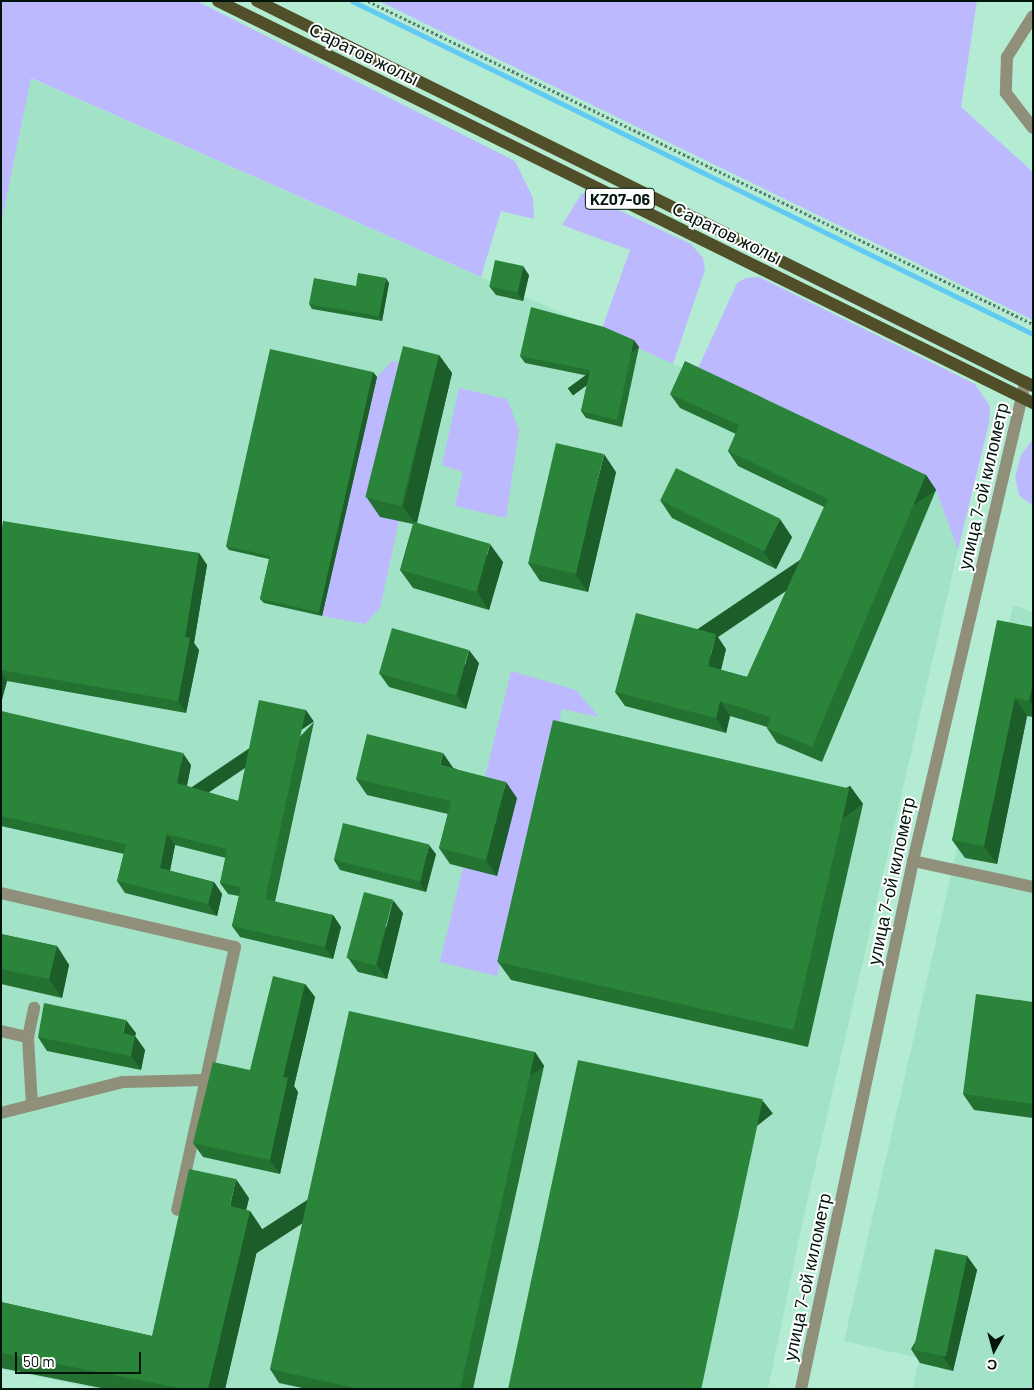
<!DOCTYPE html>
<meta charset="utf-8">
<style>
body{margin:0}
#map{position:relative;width:1034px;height:1390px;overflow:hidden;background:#b4ecd3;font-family:Barlow,sans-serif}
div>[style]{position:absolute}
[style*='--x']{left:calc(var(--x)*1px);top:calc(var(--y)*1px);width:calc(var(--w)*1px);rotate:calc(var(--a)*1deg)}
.built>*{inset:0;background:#a2e3c7}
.green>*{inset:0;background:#bdb9fe}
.stream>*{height:5px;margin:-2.5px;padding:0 2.5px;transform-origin:2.5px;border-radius:2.5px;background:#61caf3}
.path>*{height:3px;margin-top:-1.5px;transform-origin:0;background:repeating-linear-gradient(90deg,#587d6c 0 2.5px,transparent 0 5px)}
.minor>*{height:12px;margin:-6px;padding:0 6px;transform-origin:6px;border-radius:6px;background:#8f8f7a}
.major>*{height:12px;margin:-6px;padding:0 6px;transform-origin:6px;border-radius:6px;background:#504f29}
.wall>*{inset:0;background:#247232}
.shaded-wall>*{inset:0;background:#1d5d29;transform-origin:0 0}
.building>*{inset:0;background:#2a853a;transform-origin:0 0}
span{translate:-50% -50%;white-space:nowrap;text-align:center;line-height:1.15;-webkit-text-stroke:4px #fefefe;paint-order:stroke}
.shield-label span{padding:1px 4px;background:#fefefe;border:1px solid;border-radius:4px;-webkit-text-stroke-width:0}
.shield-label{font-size:16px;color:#01140c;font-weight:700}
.street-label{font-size:18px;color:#01140c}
.frame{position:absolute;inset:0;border:2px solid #01140c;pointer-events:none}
.north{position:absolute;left:969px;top:1325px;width:50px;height:50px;-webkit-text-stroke:4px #fefefe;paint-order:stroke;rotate:187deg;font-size:14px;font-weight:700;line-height:20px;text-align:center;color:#01140c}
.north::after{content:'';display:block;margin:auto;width:18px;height:22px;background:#01140c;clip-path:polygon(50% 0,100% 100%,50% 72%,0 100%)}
.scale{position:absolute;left:15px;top:1352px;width:126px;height:22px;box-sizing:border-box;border:2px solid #01140c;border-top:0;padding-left:6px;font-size:15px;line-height:18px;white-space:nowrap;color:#01140c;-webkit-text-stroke:4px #fefefe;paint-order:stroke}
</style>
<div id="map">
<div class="built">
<i style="clip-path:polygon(30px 78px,639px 347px,936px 490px,958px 550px,803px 1220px,768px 1389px,97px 1389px,1px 1369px,1px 224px)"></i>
<i style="clip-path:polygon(1013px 605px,1033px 612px,1033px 1389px,913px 1389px,919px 1358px,844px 1341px)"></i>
</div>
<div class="green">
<i style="clip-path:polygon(1px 1px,197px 1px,515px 161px,533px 198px,534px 219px,501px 211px,481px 277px,31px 78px,1px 224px)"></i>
<i style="clip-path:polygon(379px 1px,977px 1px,961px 107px,1033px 172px,1033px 320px)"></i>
<i style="clip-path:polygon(582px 193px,691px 244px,703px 258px,705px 270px,673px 364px,601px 331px,630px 250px,562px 225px)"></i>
<i style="clip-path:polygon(759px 277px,975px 384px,990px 406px,989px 423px,958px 550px,936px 490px,695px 375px,737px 283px,746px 278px)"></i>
<i style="clip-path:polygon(392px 361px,415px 365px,380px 516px,399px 521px,380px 608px,365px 624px,322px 616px,377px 377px)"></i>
<i style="clip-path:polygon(459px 388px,507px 399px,519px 430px,506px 518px,455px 506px,463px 472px,442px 465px)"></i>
<i style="clip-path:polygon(1033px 439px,1033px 506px,1019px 495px,1015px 477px,1021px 455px)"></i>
<i style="clip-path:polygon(511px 671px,576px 690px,599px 717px,562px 709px,497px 976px,440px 962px)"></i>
</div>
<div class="stream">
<i style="--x:352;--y:1;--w:758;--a:26.06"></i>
</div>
<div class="path">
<i style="--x:368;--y:1;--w:739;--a:25.91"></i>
</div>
<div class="minor">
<i style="--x:1033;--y:16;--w:49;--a:122.4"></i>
<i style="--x:1007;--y:57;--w:36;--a:92"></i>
<i style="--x:1006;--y:93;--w:44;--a:52.4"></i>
<i style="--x:913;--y:861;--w:123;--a:12.2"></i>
<i style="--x:1;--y:893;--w:240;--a:13"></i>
<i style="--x:235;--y:947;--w:269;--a:102.4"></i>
<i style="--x:1;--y:1031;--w:28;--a:13"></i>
<i style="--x:32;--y:1105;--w:68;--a:-93.4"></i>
<i style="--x:28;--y:1037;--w:30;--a:-78"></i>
<i style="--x:1;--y:1113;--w:126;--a:-14.3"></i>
<i style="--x:123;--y:1082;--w:83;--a:-1.4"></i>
<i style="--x:801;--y:1389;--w:540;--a:-78.02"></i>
<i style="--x:913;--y:861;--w:492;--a:-76.8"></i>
</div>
<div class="major">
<i style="--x:218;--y:1;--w:909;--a:26.25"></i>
<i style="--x:257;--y:1;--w:866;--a:26.39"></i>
</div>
<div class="wall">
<i style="clip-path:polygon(529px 275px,523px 301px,496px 295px,489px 286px)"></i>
<i style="clip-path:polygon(389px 283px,382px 321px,312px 309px,309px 304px)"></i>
<i style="clip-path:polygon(639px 347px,622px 427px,586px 418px,581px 411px,589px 376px,525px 363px,520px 356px)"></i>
<i style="clip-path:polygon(439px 355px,452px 373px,417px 523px,503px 562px,489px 610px,413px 588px,400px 570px,413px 524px,380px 517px,367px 498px)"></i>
<i style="clip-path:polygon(373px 372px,377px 377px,322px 616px,264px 603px,260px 599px,269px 559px,229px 550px,226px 546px)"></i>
<i style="clip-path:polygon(670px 394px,926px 475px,936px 490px,822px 762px,777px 743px,767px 728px,767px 727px,730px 716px,726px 733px,625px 706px,615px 692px,726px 649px,721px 670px,747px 677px,824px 507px,738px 466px,728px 451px,736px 434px,680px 408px)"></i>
<i style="clip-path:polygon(616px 472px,588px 592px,540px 581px,528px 563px)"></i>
<i style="clip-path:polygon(660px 500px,792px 537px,776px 569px,672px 518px)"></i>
<i style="clip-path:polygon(1px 534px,199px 553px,207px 565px,194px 643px,199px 650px,186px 713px,7px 681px,1px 703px)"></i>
<i style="clip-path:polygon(1033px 627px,1033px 717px,1027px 716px,997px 864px,965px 858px,952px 840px)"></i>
<i style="clip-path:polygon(479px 663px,466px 709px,389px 687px,379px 673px)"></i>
<i style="clip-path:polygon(1px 711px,191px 765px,187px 786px,238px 801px,314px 722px,275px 902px,333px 915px,341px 927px,333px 959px,240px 937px,232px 926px,239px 896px,228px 894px,220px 883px,226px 858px,175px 845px,170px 871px,214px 882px,222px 894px,217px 916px,125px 893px,117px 881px,124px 854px,1px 826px)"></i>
<i style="clip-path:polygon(454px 768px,517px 798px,497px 876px,450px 864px,439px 848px,448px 814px,367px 795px,356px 779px)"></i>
<i style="clip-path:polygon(850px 786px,863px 804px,808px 1047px,511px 980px,498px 962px)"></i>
<i style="clip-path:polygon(436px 854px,426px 892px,340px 870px,334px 860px)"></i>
<i style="clip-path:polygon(403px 913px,387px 979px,358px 972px,348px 958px)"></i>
<i style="clip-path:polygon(1px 934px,57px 946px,69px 965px,62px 998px,1px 984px)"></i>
<i style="clip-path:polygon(305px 984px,315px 997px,294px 1086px,298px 1092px,280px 1174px,203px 1157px,193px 1143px,250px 1070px)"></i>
<i style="clip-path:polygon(1033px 1002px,1033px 1118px,974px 1110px,963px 1094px)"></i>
<i style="clip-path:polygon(136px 1033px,135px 1036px,145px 1050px,141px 1070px,47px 1051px,38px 1037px)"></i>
<i style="clip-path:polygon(535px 1052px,544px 1066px,473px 1389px,307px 1389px,279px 1383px,270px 1369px)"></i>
<i style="clip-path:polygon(249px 1198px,246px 1210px,250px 1211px,262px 1229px,225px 1389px,106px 1389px,1px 1368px,1px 1302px,152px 1336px)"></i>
<i style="clip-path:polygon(967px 1256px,977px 1270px,953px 1371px,920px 1363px,911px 1349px)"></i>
</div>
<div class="shaded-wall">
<i style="clip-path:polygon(523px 266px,529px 275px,523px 301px,517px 292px)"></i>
<i style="clip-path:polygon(386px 278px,389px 283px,382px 321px,379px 316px)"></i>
<i style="left:634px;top:340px;width:9px;height:82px;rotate:54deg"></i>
<i style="clip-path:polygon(439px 355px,452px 373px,416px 525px,403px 507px)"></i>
<i style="clip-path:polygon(373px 372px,377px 377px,322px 616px,319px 612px)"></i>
<i style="clip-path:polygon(604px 454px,616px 472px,588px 592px,575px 574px)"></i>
<i style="left:926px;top:475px;width:18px;height:295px;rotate:56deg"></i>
<i style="clip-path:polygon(780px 519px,792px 537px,776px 569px,763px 551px)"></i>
<i style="clip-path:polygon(490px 544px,503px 562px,489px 610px,477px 592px)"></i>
<i style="clip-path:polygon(199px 553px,207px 565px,194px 643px,199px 650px,186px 713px,178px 701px,185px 637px)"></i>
<i style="clip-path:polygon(716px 634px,726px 649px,718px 681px,708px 666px)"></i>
<i style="clip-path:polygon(469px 650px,479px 663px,466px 709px,457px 695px)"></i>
<i style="clip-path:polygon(1px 673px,7px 681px,1px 703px)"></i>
<i style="clip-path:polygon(1033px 682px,1033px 706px,1029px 701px)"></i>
<i style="clip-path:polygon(1015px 698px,1027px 716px,997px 864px,984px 846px)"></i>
<i style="clip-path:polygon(720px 701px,730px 716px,726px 733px,716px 718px)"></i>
<i style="left:306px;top:710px;width:14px;height:193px;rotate:56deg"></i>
<i style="clip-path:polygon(183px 753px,191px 765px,185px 795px,177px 783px)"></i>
<i style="clip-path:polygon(443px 753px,454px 769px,440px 765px)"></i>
<i style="clip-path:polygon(506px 782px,517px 798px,497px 876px,486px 860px)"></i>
<i style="left:850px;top:786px;width:22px;height:249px;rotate:54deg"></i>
<i style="clip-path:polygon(167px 834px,175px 845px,168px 880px,160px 868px)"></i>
<i style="clip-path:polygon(429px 845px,436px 854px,426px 892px,420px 883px)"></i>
<i style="clip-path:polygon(214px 882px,222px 894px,217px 916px,208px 904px)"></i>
<i style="clip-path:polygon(393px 900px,403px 913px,387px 979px,377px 965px)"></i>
<i style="clip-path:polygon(333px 915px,341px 927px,333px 959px,325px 947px)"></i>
<i style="clip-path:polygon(57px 946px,69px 965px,62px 998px,49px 979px)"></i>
<i style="clip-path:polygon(305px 984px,315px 997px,294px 1086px,298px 1092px,280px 1174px,270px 1160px,283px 1077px)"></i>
<i style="clip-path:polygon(126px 1020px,136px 1033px,135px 1036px,145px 1050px,141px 1070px,131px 1056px,123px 1033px)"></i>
<i style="left:535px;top:1052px;width:17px;height:345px;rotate:57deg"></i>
<i style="left:763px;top:1101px;width:16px;height:295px;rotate:52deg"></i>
<i style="clip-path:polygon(236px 1179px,249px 1198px,243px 1224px,230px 1206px)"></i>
<i style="clip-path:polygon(250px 1211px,262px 1229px,225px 1389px,208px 1389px)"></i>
<i style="clip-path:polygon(967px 1256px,977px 1270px,953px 1371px,943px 1357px)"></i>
</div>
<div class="building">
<i style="left:495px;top:260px;width:29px;height:27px;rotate:12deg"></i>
<i style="clip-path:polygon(358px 273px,386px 278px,379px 316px,309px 304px,314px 278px,356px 286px)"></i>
<i style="clip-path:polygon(531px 307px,604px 327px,634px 340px,617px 420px,581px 411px,590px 370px,520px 356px)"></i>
<i style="left:403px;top:346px;width:37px;height:156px;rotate:14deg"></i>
<i style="clip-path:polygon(270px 349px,373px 372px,319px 612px,260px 599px,270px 556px,226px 546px)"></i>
<i style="clip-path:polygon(685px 361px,926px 475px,812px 747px,767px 728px,771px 717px,720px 701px,716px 718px,615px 692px,636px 613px,716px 634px,708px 666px,747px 677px,828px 499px,728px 451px,739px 425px,670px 394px)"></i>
<i style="left:556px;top:443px;width:49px;height:123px;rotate:13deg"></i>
<i style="left:676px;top:468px;width:116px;height:36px;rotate:26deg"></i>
<i style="clip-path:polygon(3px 521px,199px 553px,185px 637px,190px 638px,178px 701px,1px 670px,1px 534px)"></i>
<i style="left:414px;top:522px;width:79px;height:50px;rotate:16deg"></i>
<i style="clip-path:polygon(997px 620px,1033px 627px,1033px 682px,1029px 701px,1015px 698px,984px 846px,952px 840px)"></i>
<i style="left:392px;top:628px;width:80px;height:47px;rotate:16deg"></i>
<i style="clip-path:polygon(259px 700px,306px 710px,265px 899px,333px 915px,325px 947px,232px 926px,241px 887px,220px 883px,227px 849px,167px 834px,160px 868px,214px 882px,208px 904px,117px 881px,126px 844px,1px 816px,1px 711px,183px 753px,177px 783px,238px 801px)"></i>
<i style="left:553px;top:720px;width:304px;height:248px;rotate:13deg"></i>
<i style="clip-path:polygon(367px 734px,443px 753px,440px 765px,506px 782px,486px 860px,439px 848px,451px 801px,356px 779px)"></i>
<i style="left:343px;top:823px;width:89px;height:38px;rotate:14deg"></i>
<i style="left:364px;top:892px;width:30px;height:68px;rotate:15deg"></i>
<i style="clip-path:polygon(1px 934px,57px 946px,49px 979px,1px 969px)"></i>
<i style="clip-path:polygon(273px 976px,305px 984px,283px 1077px,288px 1078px,270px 1160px,193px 1143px,213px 1062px,250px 1070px)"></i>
<i style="clip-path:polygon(976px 994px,1033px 1002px,1033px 1104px,963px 1094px)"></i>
<i style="clip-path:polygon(44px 1003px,126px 1020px,123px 1033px,135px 1036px,131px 1056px,38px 1037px)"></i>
<i style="clip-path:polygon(349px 1011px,535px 1052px,460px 1389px,360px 1389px,270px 1369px)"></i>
<i style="left:578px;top:1060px;width:189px;height:337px;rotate:12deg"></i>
<i style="clip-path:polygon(189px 1169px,236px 1179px,230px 1206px,250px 1211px,208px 1389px,185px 1389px,1px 1353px,1px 1302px,152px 1336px)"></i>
<i style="left:935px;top:1249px;width:33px;height:103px;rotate:12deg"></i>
</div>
<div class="shield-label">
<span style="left:620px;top:199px">KZ07-06</span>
</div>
<div class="street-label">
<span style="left:364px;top:54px;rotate:26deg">Саратов жолы</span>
<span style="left:727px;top:233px;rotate:26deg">Саратов жолы</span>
<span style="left:983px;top:486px;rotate:-77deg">улица 7-ой километр</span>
<span style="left:891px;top:881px;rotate:-78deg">улица 7-ой километр</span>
<span style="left:807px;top:1277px;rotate:-78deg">улица 7-ой километр</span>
</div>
<div class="frame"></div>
<div class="north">С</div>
<div class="scale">50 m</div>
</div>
